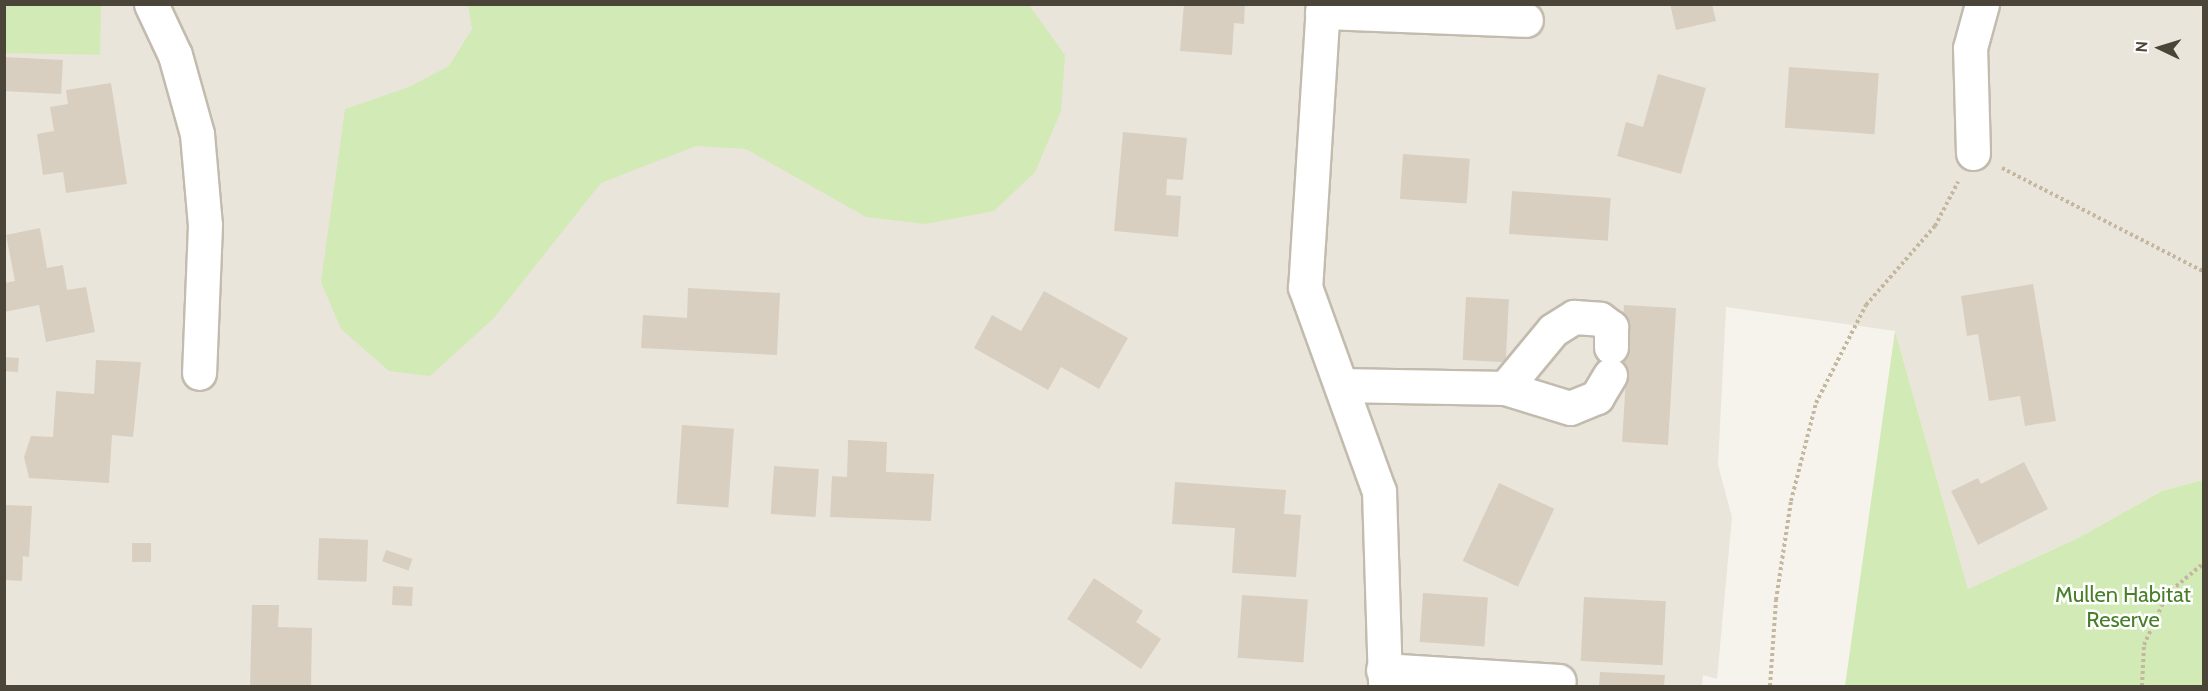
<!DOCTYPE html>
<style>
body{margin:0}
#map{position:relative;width:2208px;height:691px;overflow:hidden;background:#f6f3ec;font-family:Cabin,sans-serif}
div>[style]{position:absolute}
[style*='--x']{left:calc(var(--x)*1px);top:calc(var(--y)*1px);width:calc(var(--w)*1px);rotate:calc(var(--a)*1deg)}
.residential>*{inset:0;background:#eae5da}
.green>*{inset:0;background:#d2eab5;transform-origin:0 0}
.building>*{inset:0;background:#d8cfc1;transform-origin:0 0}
.path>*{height:4px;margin-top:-2px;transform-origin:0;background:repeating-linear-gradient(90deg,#c4b79f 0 3px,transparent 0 6px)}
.roads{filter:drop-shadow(2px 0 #c2bbae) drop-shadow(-2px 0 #c2bbae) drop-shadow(0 2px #c2bbae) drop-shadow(0 -2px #c2bbae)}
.minor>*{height:33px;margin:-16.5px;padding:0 16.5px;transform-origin:16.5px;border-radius:16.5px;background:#fff}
span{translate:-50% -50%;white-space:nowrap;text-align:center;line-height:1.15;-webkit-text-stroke:5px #fff;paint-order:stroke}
.park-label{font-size:22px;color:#4a7f2a}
.frame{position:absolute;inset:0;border:6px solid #4b4439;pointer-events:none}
.north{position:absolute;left:2130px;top:18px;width:60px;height:60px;-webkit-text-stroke:4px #fff;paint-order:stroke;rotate:274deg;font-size:16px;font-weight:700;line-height:24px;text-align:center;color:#4b4439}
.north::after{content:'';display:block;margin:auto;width:21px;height:27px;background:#4b4439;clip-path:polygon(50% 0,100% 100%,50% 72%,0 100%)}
</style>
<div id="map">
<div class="residential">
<i style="clip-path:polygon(4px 5px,2203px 5px,2203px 480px,2162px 491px,2080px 537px,1968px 589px,1895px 331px,1726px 307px,1718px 465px,1732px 517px,1717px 679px,1703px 675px,1702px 686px,5px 686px)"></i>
</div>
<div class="green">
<i style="left:5px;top:4px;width:96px;height:49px;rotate:1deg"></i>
<i style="clip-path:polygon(468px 5px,1029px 5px,1065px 55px,1061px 111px,1035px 172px,994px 211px,925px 224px,866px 217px,746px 149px,696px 146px,601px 183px,493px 319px,430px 376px,389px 371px,341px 329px,321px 282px,345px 109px,409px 87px,449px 66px,472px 29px)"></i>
<i style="clip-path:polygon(1895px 331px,1968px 589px,2080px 537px,2162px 491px,2203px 480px,2203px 686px,1845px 686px)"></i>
</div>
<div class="building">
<i style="clip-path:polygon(1184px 4px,1245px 4px,1244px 24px,1234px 23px,1232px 55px,1180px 51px)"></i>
<i style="clip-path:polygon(1670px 4px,1712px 4px,1716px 21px,1676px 30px)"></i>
<i style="left:4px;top:57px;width:59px;height:34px;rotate:3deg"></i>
<i style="left:1789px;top:67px;width:90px;height:61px;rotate:4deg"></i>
<i style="clip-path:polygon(1658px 74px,1706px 88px,1681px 174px,1617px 156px,1626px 122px,1643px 127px)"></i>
<i style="clip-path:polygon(111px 83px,127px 184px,66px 193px,63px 172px,43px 175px,37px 134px,54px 131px,50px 107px,68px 104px,66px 90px)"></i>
<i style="clip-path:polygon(1123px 132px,1187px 138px,1183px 180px,1167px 179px,1166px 195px,1181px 196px,1178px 237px,1114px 231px)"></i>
<i style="left:1403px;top:154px;width:67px;height:45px;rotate:4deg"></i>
<i style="left:1512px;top:191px;width:99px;height:43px;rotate:4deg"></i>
<i style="clip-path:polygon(40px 228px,47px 268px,63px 265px,67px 290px,86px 287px,95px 332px,46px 342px,39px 305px,4px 312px,4px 283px,15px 281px,6px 235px)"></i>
<i style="clip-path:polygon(2033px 284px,2056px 421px,2025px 426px,2020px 396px,1989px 401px,1978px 334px,1967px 336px,1961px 296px)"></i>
<i style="clip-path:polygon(688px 288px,780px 293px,777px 355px,641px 348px,643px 315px,687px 318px)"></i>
<i style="clip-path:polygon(1044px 291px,1128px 338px,1099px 389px,1061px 367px,1048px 390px,974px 348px,992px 315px,1021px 331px)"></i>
<i style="left:1466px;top:297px;width:43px;height:63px;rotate:3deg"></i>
<i style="clip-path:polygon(1624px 305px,1676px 308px,1668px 445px,1622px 442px,1626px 377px,1596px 375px,1598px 346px,1621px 347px)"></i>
<i style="left:4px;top:357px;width:15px;height:14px;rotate:4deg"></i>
<i style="clip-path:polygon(96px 360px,141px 362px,133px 437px,112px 435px,109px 483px,29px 478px,24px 457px,31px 436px,53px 437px,56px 391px,94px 394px)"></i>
<i style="left:682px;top:425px;width:52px;height:79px;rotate:4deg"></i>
<i style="clip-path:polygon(848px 440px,887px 442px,886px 472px,934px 474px,931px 521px,830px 517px,832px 476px,847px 477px)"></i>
<i style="clip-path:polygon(2024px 462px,2048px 509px,1978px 545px,1951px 491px,1978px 478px,1981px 484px)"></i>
<i style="left:774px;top:466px;width:45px;height:48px;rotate:4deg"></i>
<i style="clip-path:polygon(1175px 482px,1286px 490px,1284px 514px,1301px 515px,1296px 577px,1232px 573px,1235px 528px,1172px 524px)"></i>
<i style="left:1499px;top:483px;width:61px;height:86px;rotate:25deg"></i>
<i style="clip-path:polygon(4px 505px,32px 506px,29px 557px,23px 556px,22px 581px,4px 580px)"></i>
<i style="left:319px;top:538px;width:49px;height:42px;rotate:2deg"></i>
<i style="left:132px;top:543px;width:19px;height:19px"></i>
<i style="left:386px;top:550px;width:28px;height:12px;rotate:19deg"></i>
<i style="clip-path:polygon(1094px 578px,1143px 611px,1136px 622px,1161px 639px,1141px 669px,1067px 619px)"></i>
<i style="left:393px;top:586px;width:20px;height:19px;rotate:3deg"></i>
<i style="left:1423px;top:593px;width:65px;height:49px;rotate:4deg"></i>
<i style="left:1242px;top:595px;width:66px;height:63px;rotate:4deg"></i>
<i style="left:1584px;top:597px;width:82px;height:64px;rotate:3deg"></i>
<i style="clip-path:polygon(252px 605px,279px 605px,278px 627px,312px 628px,311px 686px,250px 686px)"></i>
<i style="clip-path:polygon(1600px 672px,1665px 675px,1664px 686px,1599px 686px)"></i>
</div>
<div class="path">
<i style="--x:2002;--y:168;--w:227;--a:27.2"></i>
<i style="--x:1770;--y:686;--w:86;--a:-86"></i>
<i style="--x:1776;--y:600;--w:100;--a:-81.4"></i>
<i style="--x:1791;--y:501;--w:101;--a:-75.7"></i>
<i style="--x:1816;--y:403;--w:110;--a:-63"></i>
<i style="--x:1866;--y:305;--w:105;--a:-48.9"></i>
<i style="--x:1935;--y:226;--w:50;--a:-62.4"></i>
<i style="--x:2142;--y:686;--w:41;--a:-87.2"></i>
<i style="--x:2144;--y:645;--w:56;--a:-65.7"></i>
<i style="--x:2167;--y:594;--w:48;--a:-40"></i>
</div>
<div class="roads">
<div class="minor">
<i style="--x:151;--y:4;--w:56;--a:64.8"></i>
<i style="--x:175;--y:55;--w:82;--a:74.4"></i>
<i style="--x:197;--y:134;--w:91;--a:85"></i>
<i style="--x:205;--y:225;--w:148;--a:92.3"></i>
<i style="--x:1323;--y:4;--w:284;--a:93.6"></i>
<i style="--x:1305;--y:287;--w:217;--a:70.1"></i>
<i style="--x:1379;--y:491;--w:195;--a:88.2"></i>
<i style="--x:1322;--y:12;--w:204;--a:2.2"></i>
<i style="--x:1973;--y:153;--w:105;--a:-91.6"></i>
<i style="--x:1970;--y:48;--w:46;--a:-74.7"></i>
<i style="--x:1610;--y:375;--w:26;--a:121"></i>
<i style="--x:1597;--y:397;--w:29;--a:158"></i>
<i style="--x:1570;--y:408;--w:68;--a:-162.9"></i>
<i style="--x:1505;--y:388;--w:75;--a:-50.4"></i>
<i style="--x:1553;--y:330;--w:25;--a:-32"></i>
<i style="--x:1574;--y:317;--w:26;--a:4"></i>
<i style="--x:1600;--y:319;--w:14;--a:36"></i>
<i style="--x:1611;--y:327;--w:20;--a:90"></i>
<i style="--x:1341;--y:385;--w:164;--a:1"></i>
<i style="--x:1383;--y:670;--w:176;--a:3.6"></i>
</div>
</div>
<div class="park-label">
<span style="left:2123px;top:607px">Mullen Habitat<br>Reserve</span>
</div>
<div class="frame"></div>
<div class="north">N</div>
</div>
